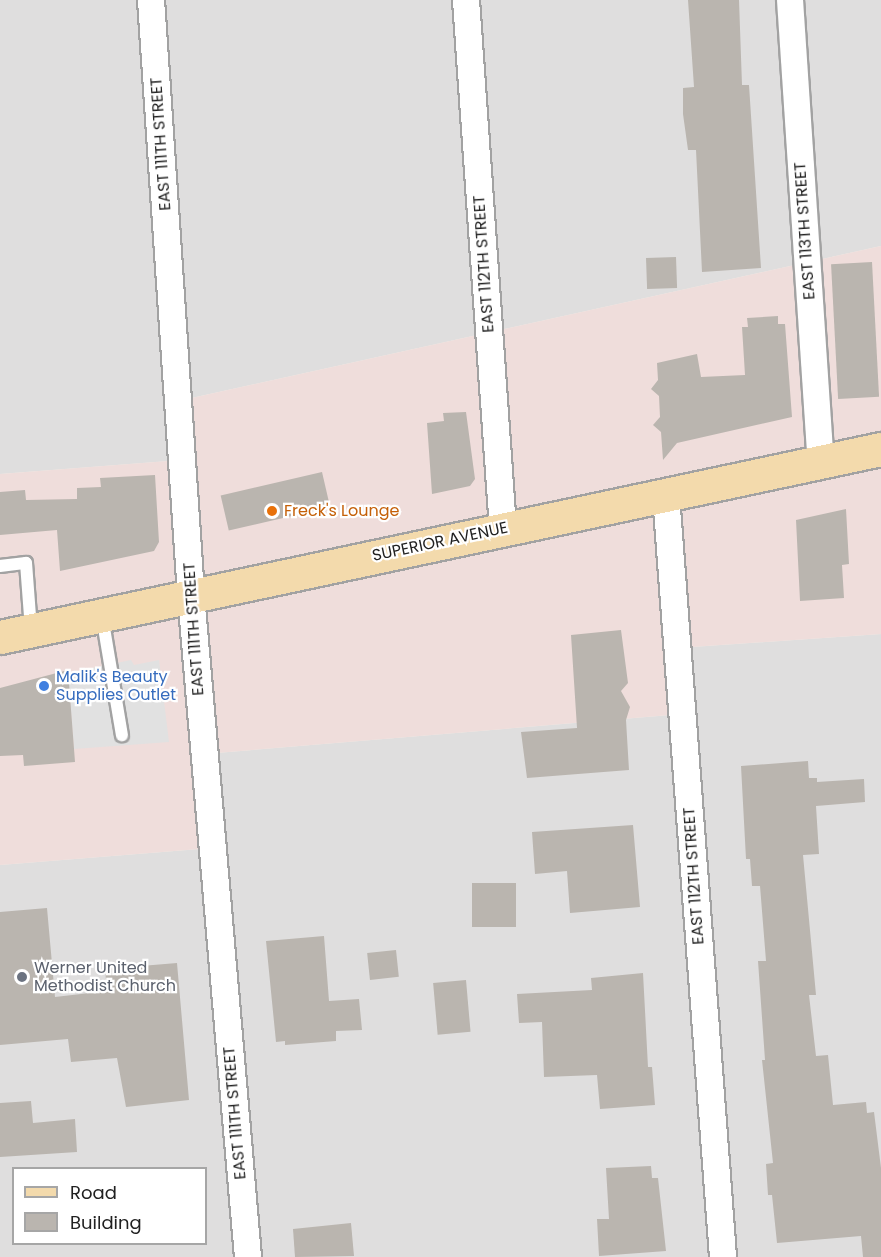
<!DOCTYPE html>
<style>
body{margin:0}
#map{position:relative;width:881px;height:1257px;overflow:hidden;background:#f1efe9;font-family:Poppins,sans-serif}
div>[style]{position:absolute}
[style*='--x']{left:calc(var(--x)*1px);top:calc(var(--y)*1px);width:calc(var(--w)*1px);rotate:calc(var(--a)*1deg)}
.residential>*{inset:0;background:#dfdede}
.commercial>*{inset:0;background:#efdddb}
.parking>*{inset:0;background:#e1e1e1}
.building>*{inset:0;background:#bab5af;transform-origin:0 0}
.roads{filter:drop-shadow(2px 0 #a2a2a2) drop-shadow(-2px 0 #a2a2a2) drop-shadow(0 2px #a2a2a2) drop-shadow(0 -2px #a2a2a2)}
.service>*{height:12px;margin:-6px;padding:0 6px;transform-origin:6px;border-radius:6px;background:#fff}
.minor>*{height:26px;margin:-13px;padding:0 13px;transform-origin:13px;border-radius:13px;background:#fff}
.primary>*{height:33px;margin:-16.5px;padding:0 16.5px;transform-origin:16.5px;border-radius:16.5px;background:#f3daac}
.dots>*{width:16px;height:16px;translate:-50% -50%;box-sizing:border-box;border:3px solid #fff;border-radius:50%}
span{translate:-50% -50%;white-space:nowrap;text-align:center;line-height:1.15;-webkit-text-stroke:4.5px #fff;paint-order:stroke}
.street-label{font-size:16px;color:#212121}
.food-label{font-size:16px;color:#c56008}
.left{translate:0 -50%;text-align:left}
.shop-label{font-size:16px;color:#366cbe}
.worship-label{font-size:16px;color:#5b616d}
.legend{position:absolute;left:12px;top:1167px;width:195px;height:78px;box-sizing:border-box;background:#fff;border:2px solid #a6a6a6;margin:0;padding:8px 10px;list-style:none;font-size:18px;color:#212121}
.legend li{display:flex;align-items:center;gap:12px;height:30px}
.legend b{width:30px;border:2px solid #a6a6a6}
</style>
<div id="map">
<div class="residential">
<i style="clip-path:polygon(0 0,881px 0,881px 246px,178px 401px,182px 460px,0 474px)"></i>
<i style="clip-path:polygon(evenodd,881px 634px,881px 1257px,0 1257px,0 865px,212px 848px,204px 754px,682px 714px,677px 648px,881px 634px,14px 1168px,206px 1168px,206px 1244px,14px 1244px,14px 1168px)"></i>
</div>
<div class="commercial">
<i style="clip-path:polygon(881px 246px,881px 634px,677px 648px,682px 714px,204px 754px,212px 848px,0 865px,0 474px,181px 460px,178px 401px)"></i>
</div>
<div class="parking">
<i style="clip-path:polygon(131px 660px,134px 665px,159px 660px,169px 742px,74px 749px,68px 673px)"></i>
</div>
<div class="building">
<i style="clip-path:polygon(688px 0,739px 0,742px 85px,749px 85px,761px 268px,702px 272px,696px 150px,688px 150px,683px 114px,683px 88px,694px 87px)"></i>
<i style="left:676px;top:257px;width:31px;height:30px;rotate:88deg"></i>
<i style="left:872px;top:262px;width:135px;height:41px;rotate:87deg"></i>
<i style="clip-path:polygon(778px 316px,778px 324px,785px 324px,792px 417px,677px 443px,663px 460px,661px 432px,653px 425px,660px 417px,659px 396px,651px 389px,658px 380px,657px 363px,697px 354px,701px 377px,745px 375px,742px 327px,748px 327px,747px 318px)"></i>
<i style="clip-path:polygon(466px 412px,475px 479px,470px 486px,432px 494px,427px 423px,444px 421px,443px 413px)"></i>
<i style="left:322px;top:472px;width:36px;height:104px;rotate:77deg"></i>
<i style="clip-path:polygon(155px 475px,159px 542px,154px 551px,60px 571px,57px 530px,0 535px,0 492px,25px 490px,26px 500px,77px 499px,77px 488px,101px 487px,100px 478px)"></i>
<i style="clip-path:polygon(846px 509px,849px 564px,842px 565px,844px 598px,800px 601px,796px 520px)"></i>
<i style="clip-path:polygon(621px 630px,628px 683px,621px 691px,630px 707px,626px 720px,629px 770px,527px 778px,521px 732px,577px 728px,571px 635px)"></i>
<i style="clip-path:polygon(68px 670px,75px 762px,24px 766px,23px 755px,0 756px,0 688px)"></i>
<i style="clip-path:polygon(808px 761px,809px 778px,817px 778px,817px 782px,864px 779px,865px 802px,816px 806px,819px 854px,803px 855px,816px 995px,809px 995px,816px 1056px,828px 1055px,833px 1105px,866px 1102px,867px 1113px,874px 1112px,881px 1168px,881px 1257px,863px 1257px,861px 1236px,777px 1243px,772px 1195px,768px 1195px,766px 1164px,773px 1163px,762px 1060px,765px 1060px,758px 961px,766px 961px,760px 886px,752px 886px,750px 859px,746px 859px,741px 766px)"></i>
<i style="clip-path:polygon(633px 825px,640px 907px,570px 913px,567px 871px,535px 874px,532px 832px)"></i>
<i style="left:516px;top:883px;width:44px;height:44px;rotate:90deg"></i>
<i style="clip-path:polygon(47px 908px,55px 997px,107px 991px,105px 969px,177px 963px,189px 1100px,126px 1107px,117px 1058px,71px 1062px,68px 1039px,0 1045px,0 912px)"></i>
<i style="clip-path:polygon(324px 936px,329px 1001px,359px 999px,362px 1030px,336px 1031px,336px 1041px,285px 1045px,285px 1041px,276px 1042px,266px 941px)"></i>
<i style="left:396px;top:950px;width:27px;height:29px;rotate:84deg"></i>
<i style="clip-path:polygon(643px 973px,648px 1067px,652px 1067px,655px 1105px,600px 1109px,597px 1075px,544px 1077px,542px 1022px,519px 1023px,517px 994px,592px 990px,591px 978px)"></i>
<i style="left:466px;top:980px;width:52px;height:33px;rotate:85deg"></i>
<i style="clip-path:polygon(31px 1101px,33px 1123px,75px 1119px,77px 1152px,0 1157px,0 1103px)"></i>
<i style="clip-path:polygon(651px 1166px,652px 1178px,658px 1178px,666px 1251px,599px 1256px,597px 1219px,609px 1219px,606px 1168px)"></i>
<i style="clip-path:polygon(351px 1223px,354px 1256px,295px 1257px,293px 1229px)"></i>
</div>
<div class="roads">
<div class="service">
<i style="--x:0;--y:566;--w:26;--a:-7"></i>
<i style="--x:26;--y:563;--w:66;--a:85.7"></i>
<i style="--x:102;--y:616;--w:121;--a:80.5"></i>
</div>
<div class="minor">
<i style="--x:151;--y:0;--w:596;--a:86.15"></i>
<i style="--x:191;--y:595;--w:664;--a:85.08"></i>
<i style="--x:466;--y:0;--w:530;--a:86"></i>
<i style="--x:790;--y:0;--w:462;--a:86.2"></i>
<i style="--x:666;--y:495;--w:764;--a:85.72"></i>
</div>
<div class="primary">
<i style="--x:0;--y:637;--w:901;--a:-12.05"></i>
</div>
</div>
<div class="dots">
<i style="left:272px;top:511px;background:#e8710a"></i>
<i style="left:44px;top:686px;background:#3f7fe0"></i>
<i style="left:22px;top:977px;background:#6b7280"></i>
</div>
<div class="street-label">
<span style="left:161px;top:144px;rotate:-94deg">EAST 111TH STREET</span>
<span style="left:805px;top:231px;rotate:-94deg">EAST 113TH STREET</span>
<span style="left:484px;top:264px;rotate:-94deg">EAST 112TH STREET</span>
<span style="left:440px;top:542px;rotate:-12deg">SUPERIOR AVENUE</span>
<span style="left:194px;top:629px;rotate:-94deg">EAST 111TH STREET</span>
<span style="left:694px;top:876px;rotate:-94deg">EAST 112TH STREET</span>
<span style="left:235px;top:1113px;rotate:-95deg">EAST 111TH STREET</span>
</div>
<div class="food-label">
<span class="left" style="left:284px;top:511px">Freck's Lounge</span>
</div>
<div class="shop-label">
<span class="left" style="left:56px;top:686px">Malik's Beauty<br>Supplies Outlet</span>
</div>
<div class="worship-label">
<span class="left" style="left:34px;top:977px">Werner United<br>Methodist Church</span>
</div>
<ul class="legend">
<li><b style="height:8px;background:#f3daac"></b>Road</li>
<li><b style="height:16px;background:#bab5af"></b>Building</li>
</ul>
</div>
